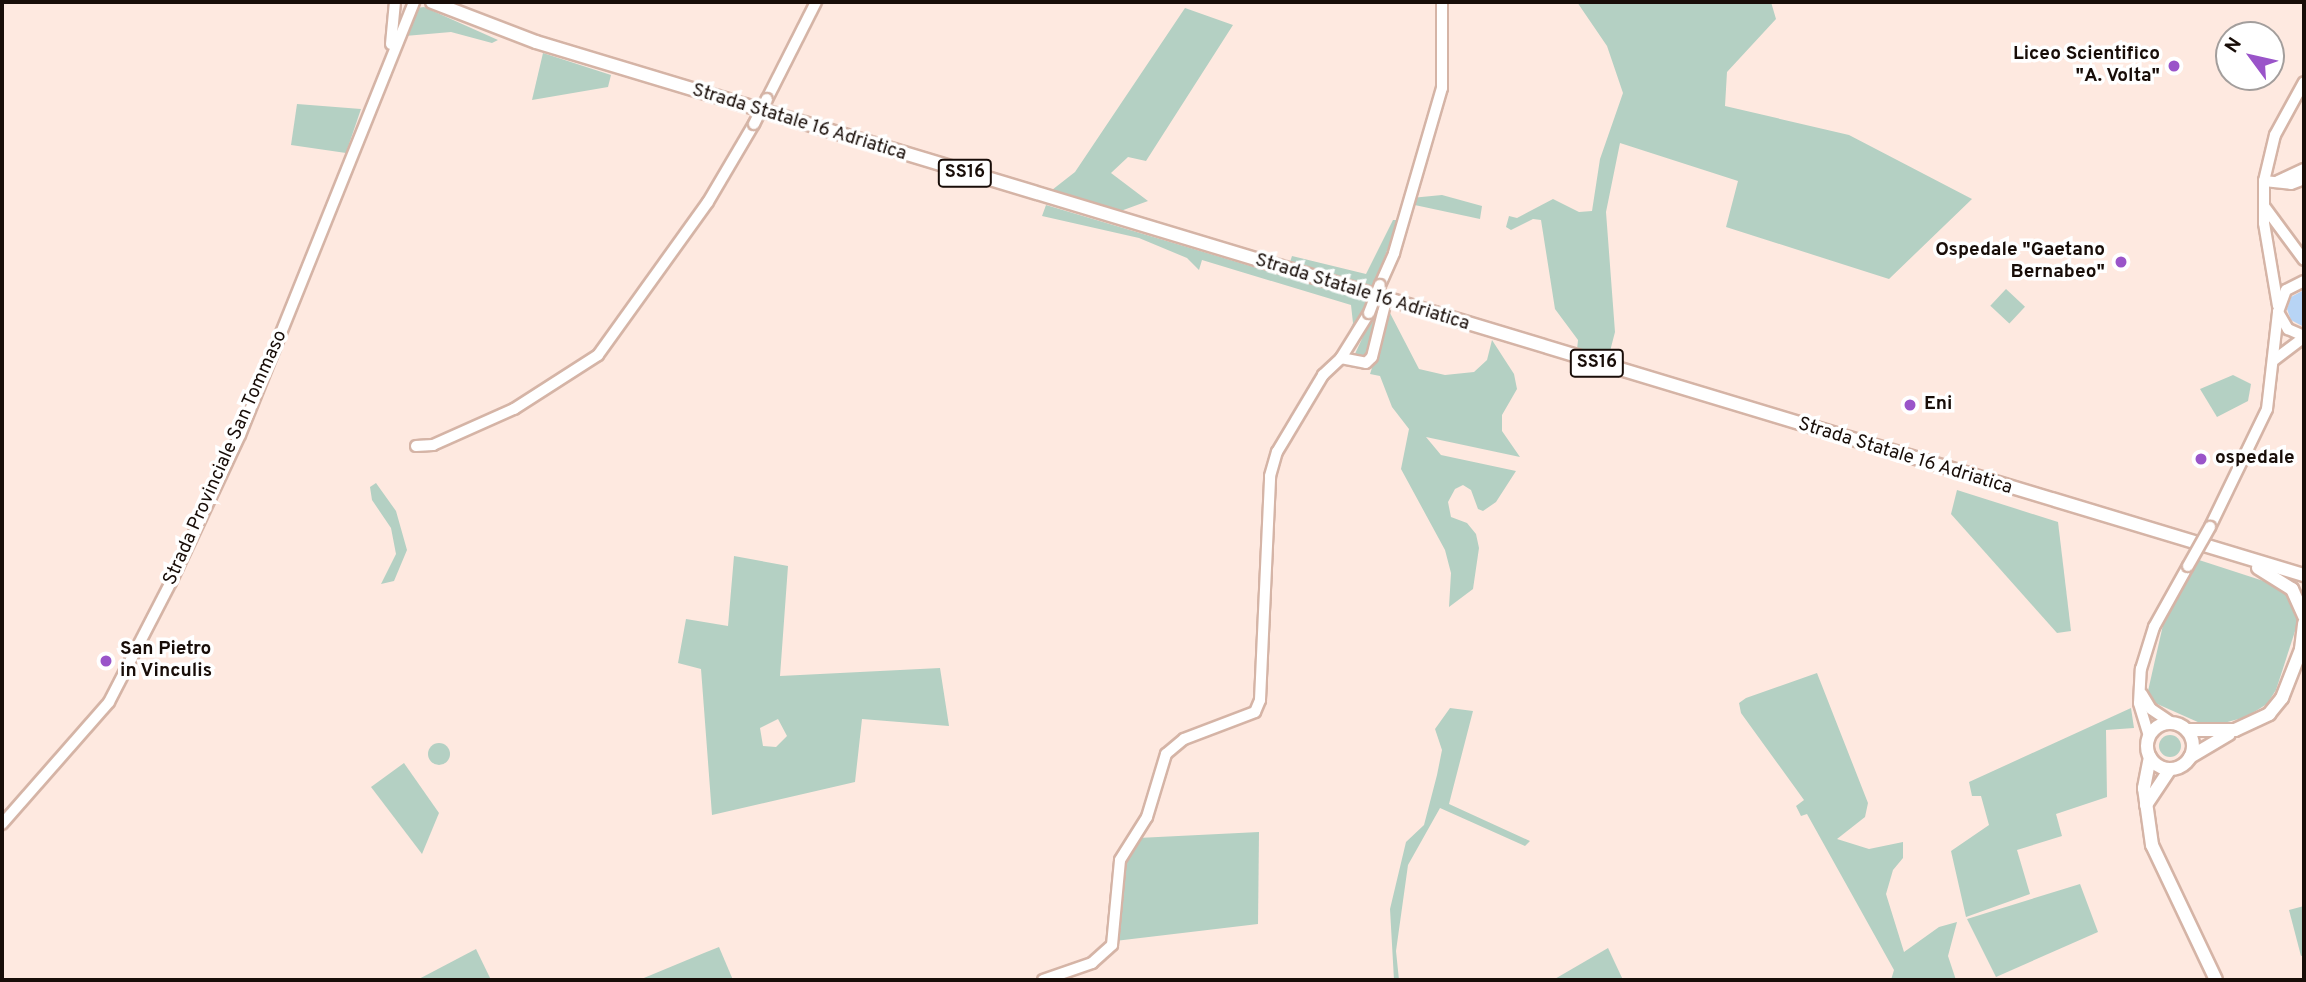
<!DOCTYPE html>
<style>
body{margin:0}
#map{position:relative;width:2306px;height:982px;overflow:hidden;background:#fee9e0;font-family:Overpass,sans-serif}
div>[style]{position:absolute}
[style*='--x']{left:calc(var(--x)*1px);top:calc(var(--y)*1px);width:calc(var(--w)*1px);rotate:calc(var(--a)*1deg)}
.green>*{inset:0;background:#b4d0c3;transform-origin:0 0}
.round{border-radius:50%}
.water>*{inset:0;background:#b7d4f5}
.roads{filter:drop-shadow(2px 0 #d5b4a6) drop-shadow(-2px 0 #d5b4a6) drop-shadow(0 2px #d5b4a6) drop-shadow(0 -2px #d5b4a6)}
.minor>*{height:10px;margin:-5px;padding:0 5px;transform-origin:5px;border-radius:5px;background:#fff}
.major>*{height:12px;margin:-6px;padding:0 6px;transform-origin:6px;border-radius:6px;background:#fff}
.major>.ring{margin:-6px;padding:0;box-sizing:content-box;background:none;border:12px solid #fff;border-radius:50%}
.bridges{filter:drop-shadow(2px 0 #d5b4a6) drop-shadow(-2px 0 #d5b4a6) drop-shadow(0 2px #d5b4a6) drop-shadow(0 -2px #d5b4a6)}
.minor-bridge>*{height:10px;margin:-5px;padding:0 5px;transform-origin:5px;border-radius:5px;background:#fff}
.dots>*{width:19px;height:19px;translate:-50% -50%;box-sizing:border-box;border:4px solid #fff;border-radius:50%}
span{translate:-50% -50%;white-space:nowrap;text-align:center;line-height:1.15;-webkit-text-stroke:7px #fff;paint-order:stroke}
.shield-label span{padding:2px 5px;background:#fff;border:2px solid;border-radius:5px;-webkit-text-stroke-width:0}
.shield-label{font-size:18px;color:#180d08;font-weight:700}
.poi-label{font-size:19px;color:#180d08;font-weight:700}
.right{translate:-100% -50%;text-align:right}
.left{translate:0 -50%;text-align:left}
.street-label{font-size:19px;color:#180d08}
.frame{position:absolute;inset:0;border:4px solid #180d08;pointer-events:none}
.north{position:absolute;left:2215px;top:21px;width:70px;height:70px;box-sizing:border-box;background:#fff;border:2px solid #a39e9c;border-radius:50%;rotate:303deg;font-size:19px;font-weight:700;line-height:28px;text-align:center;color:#180d08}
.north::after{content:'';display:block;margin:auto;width:24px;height:32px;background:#9a54c9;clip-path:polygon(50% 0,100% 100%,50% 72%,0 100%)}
</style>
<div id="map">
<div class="green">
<i style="clip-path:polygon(1577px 2px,1771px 2px,1776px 19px,1727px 72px,1725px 106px,1849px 135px,1972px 199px,1889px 279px,1726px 227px,1738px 181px,1620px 143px,1606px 212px,1615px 332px,1608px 359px,1577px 350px,1578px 340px,1555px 309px,1541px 220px,1533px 219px,1511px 230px,1506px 227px,1509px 216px,1517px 218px,1553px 199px,1579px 212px,1592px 211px,1600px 159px,1623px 93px,1607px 46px)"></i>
<i style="clip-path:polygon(424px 7px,498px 40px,492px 43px,451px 32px,405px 36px,416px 8px)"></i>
<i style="clip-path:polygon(1185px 8px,1233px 25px,1146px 161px,1128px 157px,1111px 173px,1148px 201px,1118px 212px,1052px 190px,1075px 172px)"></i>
<i style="clip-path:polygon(543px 53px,611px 75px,608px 87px,532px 100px)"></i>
<i style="clip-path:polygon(297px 104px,361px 109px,346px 153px,291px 145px)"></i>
<i style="clip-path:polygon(1442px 195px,1482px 206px,1480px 219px,1410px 204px,1411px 198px)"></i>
<i style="clip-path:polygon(1046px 205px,1368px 301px,1345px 342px,1353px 323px,1351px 305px,1202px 260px,1199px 270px,1187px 258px,1139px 238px,1042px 216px)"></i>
<i style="clip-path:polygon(1393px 220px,1399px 220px,1373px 287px,1290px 262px,1292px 256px,1366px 274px)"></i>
<i style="left:2006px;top:289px;width:26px;height:23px;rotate:43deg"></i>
<i style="clip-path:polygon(1390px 313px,1419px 369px,1445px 375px,1474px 372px,1487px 360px,1492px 340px,1514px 374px,1517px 389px,1502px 415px,1502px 431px,1520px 457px,1426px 437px,1441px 455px,1516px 471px,1496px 502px,1483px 511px,1478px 509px,1471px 490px,1463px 485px,1455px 489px,1448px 502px,1451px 517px,1467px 523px,1476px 534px,1479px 548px,1473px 589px,1449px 607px,1451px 573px,1445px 550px,1401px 469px,1409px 429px,1392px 407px,1380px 376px,1370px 374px)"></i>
<i style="clip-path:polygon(1373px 315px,1377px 334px,1365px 359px,1354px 356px)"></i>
<i style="clip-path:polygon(2233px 375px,2251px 384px,2248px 401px,2217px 417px,2200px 389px)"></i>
<i style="clip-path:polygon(376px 483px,396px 511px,407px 550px,394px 581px,381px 584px,396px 554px,391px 528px,372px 500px,370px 487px)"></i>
<i style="clip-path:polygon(1957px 490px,2058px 522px,2071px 631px,2057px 633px,1951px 514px)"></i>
<i style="clip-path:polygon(evenodd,734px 556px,788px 566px,780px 676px,940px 668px,949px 726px,862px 719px,855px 782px,712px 815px,701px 669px,678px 663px,686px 619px,728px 626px,734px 556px,778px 719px,787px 736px,776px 747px,763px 746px,760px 728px,778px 719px)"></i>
<i style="clip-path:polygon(2199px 560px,2279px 586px,2289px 596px,2298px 622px,2276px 690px,2267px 704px,2246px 717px,2209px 727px,2155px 703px,2148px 691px,2163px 625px)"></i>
<i style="clip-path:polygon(1817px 673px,1868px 803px,1865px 817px,1837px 839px,1869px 849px,1903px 842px,1903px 858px,1893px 870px,1886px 894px,1904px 952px,1939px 927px,1957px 922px,1948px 956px,1956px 980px,1891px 980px,1894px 970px,1807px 814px,1801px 816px,1796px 806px,1804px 800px,1741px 713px,1739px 703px,1746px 698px)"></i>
<i style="clip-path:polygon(1450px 708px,1473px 711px,1449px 804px,1530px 841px,1525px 846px,1440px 808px,1408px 865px,1396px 951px,1399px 980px,1394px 980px,1390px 909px,1406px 842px,1424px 825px,1437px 775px,1442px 750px,1435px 729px)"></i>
<i style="clip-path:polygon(2131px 708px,2134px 728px,2106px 730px,2107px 797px,2056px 814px,2062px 836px,2017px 850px,2030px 894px,1966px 917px,1951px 851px,1989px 825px,1981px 796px,1972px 796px,1969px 782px)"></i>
<i class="round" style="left:2159px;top:735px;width:22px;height:22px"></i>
<i class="round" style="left:428px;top:743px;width:22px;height:22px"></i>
<i style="clip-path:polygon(404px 763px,439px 813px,422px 854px,371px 787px)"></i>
<i style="clip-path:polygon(1259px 832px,1258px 924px,1115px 941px,1121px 863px,1138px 838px)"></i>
<i style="clip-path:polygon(2080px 884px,2098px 932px,1996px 977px,1967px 919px)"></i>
<i style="clip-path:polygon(2304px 906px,2304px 955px,2301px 956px,2289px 910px)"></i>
<i style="clip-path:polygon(719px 947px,733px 980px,639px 980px,704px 953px)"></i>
<i style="clip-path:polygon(1608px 948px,1623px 980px,1553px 980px)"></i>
<i style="clip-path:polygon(476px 949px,491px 980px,417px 980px)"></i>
</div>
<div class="water">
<i style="clip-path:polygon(2304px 290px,2304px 327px,2291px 320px,2287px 309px,2291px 297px)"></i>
</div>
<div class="roads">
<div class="minor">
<i style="--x:391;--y:44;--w:42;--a:-84.6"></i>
<i style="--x:767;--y:99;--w:109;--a:-63.2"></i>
<i style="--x:2264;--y:181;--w:27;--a:6"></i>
<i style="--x:2291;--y:184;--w:14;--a:-21"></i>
<i style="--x:2278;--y:181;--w:29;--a:-25"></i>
<i style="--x:2264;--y:206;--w:67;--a:53.5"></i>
<i style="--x:2304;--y:281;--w:20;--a:153"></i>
<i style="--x:2286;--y:290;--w:23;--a:110"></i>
<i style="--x:2278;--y:312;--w:20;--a:60"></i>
<i style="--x:2288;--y:329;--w:17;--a:24"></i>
<i style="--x:1380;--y:285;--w:35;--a:-66"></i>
<i style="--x:1394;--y:253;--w:172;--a:-73.8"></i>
<i style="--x:1442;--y:88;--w:86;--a:-90"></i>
<i style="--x:2278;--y:306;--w:84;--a:-99.6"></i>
<i style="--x:2264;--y:223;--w:42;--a:-90"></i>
<i style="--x:2264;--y:181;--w:47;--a:-76.6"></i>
<i style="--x:2275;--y:135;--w:60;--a:-61.3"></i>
<i style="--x:1341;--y:358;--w:53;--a:-58.1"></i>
<i style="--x:2274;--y:360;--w:38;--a:-37"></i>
<i style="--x:416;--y:446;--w:17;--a:-3"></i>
<i style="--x:433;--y:445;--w:89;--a:-24"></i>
<i style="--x:514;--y:409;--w:100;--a:-32.7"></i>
<i style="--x:598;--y:355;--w:188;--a:-54.3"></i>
<i style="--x:708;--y:202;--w:91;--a:-59.5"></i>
<i style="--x:2210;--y:527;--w:131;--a:-64.2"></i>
<i style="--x:2267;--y:409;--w:98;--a:-83.5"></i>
<i style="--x:2142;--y:694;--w:17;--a:59"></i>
<i style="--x:2151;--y:709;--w:25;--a:34"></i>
<i style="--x:2149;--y:736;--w:34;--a:-107"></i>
<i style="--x:2139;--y:703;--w:34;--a:-87"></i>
<i style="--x:2141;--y:669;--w:44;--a:-72.8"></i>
<i style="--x:2154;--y:627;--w:70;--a:-60.9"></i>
<i style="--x:2;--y:824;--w:162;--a:-48.7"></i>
<i style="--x:109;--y:702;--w:135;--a:-62.7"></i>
<i style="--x:171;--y:582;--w:162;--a:-64.9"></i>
<i style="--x:240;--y:435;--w:467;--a:-68.1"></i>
<i style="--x:1043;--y:980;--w:52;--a:-19.1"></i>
<i style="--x:1092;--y:963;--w:27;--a:-42"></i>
<i style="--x:1112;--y:945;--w:85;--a:-84.6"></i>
<i style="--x:1120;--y:860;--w:51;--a:-57.9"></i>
<i style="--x:1147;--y:817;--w:66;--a:-73.2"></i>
<i style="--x:1166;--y:754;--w:23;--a:-40"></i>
<i style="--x:1184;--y:739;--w:76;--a:-20.8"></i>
<i style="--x:1255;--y:712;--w:13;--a:-67"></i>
<i style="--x:1260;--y:700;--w:224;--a:-87.4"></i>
<i style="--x:1270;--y:476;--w:25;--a:-74"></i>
<i style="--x:1277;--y:452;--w:90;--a:-59.1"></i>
<i style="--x:1323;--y:375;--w:25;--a:-43"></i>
<i style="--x:1341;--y:358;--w:25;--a:11"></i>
<i style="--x:1366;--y:363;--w:8;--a:-45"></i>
<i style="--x:1372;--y:357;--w:59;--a:-76.2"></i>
</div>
<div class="major">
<i style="--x:432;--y:2;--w:111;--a:21"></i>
<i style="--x:536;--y:42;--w:1847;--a:16.78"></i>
<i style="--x:2258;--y:568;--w:40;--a:32"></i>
<i style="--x:2292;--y:589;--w:30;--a:66"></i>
<i style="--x:2301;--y:649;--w:26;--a:-83"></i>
<i class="ring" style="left:2147px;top:723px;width:34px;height:34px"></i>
<i style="--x:2187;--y:730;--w:48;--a:0"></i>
<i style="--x:2235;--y:730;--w:38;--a:-25"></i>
<i style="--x:2269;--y:714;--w:21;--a:-51"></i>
<i style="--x:2282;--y:698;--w:60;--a:-68.6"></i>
<i style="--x:2150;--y:757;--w:32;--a:101"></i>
<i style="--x:2144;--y:788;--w:58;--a:82"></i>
<i style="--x:2152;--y:845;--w:149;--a:64.6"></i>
<i style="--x:2190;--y:757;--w:45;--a:-30.5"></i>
<i style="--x:2146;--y:805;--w:43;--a:-56.3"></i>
</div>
</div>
<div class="bridges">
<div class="minor-bridge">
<i style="--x:754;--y:124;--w:28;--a:-63"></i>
<i style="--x:1369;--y:313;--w:30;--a:-69"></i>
<i style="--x:2188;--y:566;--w:45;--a:-60.6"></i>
</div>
</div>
<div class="dots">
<i style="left:2174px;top:66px;background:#9a54c9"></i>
<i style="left:2121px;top:262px;background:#9a54c9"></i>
<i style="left:1910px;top:405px;background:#9a54c9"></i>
<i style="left:2201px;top:459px;background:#9a54c9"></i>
<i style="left:106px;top:661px;background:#9a54c9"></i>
</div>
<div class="shield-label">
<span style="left:965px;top:173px">SS16</span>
<span style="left:1597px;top:363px">SS16</span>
</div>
<div class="poi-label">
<span class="right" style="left:2160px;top:66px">Liceo Scientifico<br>"A. Volta"</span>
<span class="right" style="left:2105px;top:262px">Ospedale "Gaetano<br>Bernabeo"</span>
<span class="left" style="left:1924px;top:405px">Eni</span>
<span class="left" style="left:2215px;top:459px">ospedale</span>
<span class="left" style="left:120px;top:661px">San Pietro<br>in Vinculis</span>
</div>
<div class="street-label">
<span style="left:799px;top:123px;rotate:17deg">Strada Statale 16 Adriatica</span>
<span style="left:1362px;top:293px;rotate:17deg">Strada Statale 16 Adriatica</span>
<span style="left:1905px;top:457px;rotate:17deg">Strada Statale 16 Adriatica</span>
<span style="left:226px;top:458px;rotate:-66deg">Strada Provinciale San Tommaso</span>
</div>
<div class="frame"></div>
<div class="north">N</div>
</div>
